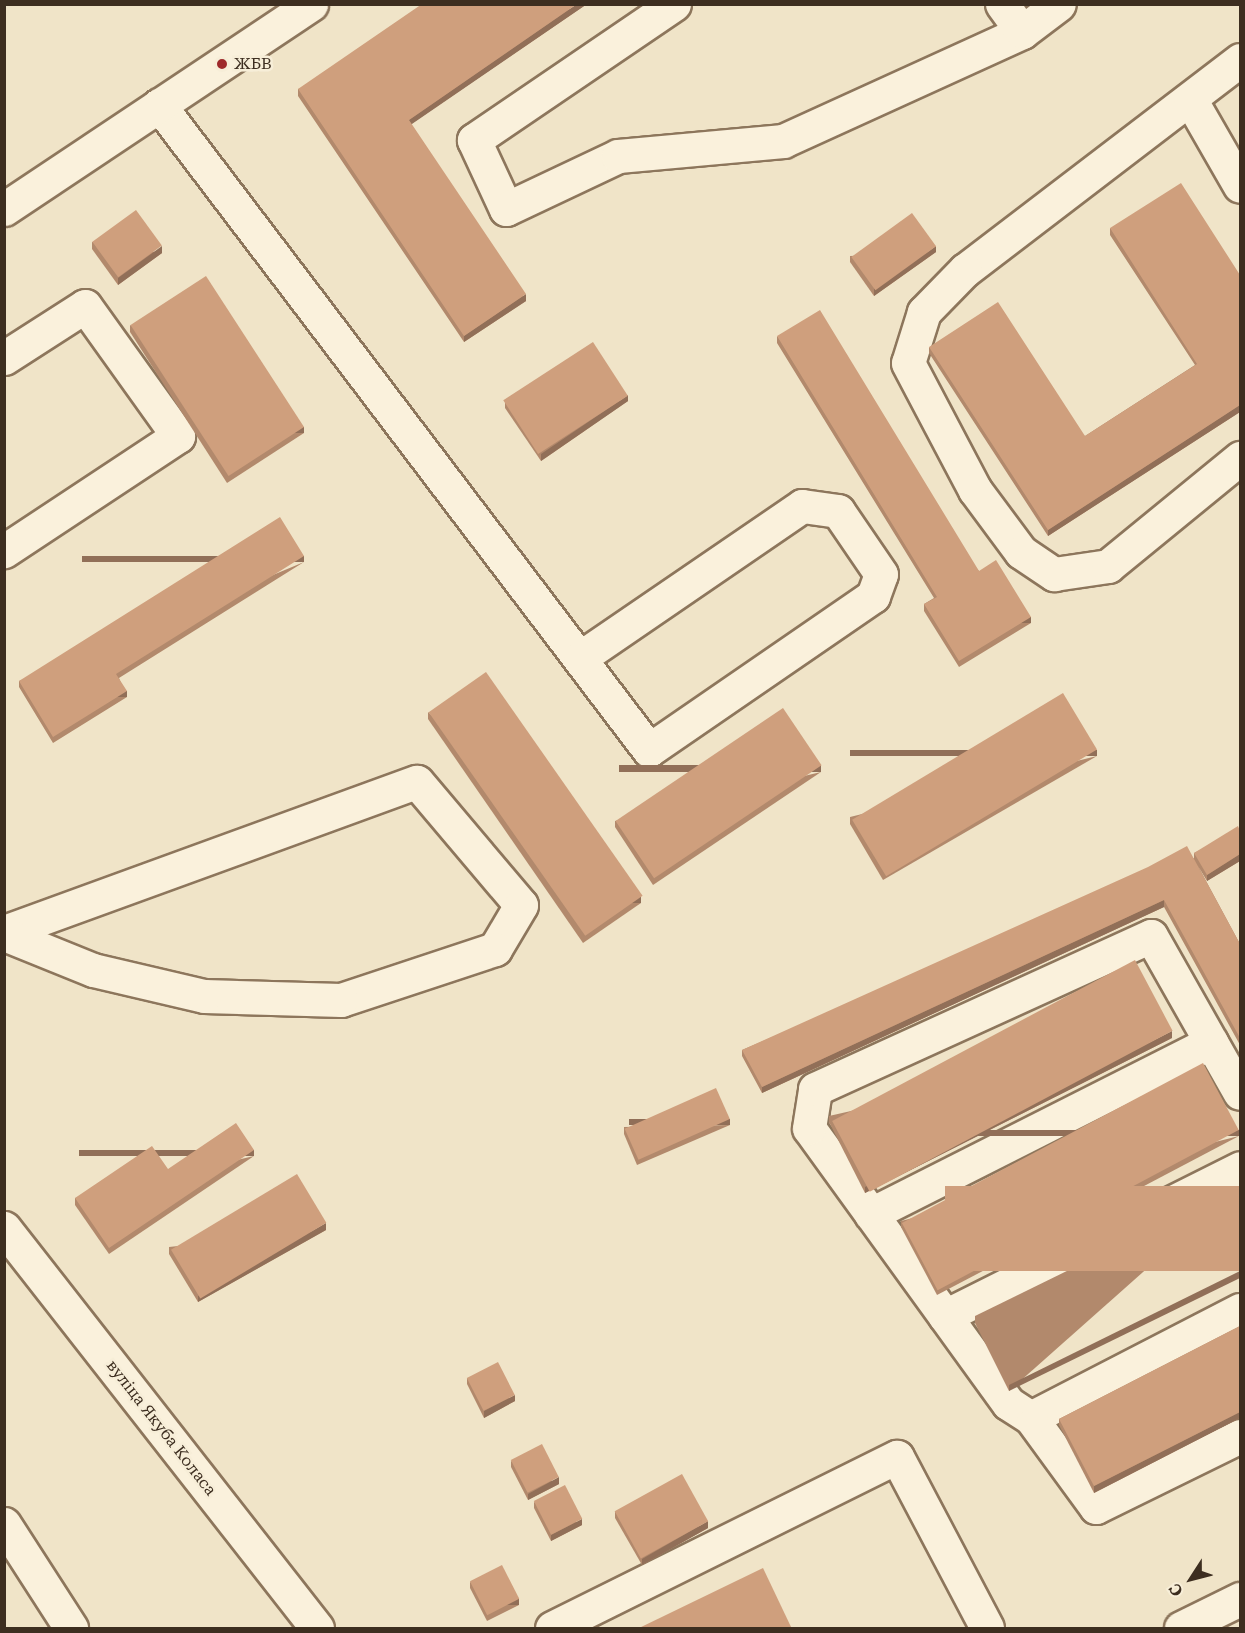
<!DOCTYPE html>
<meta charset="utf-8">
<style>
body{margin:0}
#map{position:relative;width:1245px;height:1633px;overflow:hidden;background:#f0e4c8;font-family:"Roboto Serif",serif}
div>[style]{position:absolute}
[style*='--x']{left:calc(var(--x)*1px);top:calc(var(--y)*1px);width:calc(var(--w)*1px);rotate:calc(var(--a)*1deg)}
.roads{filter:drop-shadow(2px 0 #8d765c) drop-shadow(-2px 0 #8d765c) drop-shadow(0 2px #8d765c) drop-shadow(0 -2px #8d765c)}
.minor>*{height:33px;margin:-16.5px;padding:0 16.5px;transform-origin:16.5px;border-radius:16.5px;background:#faf1dc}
.wall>*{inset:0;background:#b2896c}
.shaded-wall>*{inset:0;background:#916f58;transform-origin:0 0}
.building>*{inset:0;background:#cf9f7d;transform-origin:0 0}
.dots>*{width:16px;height:16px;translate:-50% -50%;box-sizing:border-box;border:3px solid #f7eed8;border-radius:50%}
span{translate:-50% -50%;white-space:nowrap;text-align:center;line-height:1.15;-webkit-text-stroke:5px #f7eed8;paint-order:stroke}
.poi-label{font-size:16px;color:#3d2e20}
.left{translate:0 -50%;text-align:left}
.street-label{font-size:16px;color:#3d2e20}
.frame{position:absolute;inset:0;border:6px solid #3d2e20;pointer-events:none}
.north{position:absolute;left:1161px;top:1549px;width:60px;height:60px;-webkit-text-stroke:4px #f7eed8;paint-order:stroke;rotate:234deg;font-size:16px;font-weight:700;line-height:24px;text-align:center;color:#3d2e20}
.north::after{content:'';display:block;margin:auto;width:21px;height:27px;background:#3d2e20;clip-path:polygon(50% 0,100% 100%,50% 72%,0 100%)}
</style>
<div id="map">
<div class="roads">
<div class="minor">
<i style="--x:674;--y:4;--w:242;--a:145.8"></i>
<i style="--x:474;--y:140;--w:76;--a:65.1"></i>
<i style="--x:506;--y:209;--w:124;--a:-25.3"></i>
<i style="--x:618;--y:156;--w:166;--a:-5.2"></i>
<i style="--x:783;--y:141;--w:263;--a:-24.5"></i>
<i style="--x:1022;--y:32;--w:46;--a:-37.1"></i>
<i style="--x:1002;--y:4;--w:34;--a:54"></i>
<i style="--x:1240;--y:60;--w:346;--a:142.6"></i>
<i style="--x:965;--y:270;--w:59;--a:134.3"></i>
<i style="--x:924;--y:312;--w:53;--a:107.4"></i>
<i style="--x:908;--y:363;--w:144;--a:62.2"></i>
<i style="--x:975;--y:490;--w:77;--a:53.4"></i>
<i style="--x:1021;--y:552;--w:40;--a:34"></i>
<i style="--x:1054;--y:574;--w:55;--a:-8.4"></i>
<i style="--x:1108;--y:566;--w:171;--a:-39.3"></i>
<i style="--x:1190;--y:99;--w:100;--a:60.1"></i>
<i style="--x:159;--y:105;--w:810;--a:52.78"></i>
<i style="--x:649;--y:750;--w:272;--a:-34.5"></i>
<i style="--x:873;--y:596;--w:23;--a:-70"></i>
<i style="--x:881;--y:574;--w:76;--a:-124.3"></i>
<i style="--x:838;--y:511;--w:36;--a:-172"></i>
<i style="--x:802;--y:506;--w:269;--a:145.6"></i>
<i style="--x:4;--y:209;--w:369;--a:-33.7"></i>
<i style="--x:4;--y:358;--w:96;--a:-32.7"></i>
<i style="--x:85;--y:306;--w:160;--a:54.4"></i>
<i style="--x:178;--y:436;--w:209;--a:146.5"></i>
<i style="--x:4;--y:932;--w:439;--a:-20"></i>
<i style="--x:417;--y:782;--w:161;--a:49.8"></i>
<i style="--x:521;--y:905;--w:51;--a:120.6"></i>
<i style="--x:495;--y:949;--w:162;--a:161.7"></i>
<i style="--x:341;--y:1000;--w:137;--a:-178.3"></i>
<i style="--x:204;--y:996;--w:114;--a:-166.8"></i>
<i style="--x:93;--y:970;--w:96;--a:-158"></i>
<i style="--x:871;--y:1214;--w:381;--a:-26.8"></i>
<i style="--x:4;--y:1228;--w:508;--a:51.96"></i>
<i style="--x:1240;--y:1310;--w:235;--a:152.7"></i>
<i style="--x:1031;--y:1418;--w:110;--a:53.9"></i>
<i style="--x:1096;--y:1507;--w:161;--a:-26.2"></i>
<i style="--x:945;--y:1316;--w:330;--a:-26.6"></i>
<i style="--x:1031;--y:1418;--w:27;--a:-147"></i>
<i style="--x:1008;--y:1403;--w:339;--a:-125.9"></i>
<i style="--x:809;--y:1128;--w:39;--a:-81"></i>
<i style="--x:815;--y:1089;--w:369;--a:-24.5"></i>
<i style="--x:1151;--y:936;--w:180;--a:60.5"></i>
<i style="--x:4;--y:1524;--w:124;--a:57.2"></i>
<i style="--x:552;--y:1628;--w:385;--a:-26.4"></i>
<i style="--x:897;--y:1457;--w:193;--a:62.2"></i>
<i style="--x:1181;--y:1628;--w:66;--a:-26.2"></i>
</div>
</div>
<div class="wall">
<i style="clip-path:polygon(587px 4px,411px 124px,526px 301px,464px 342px,298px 96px,298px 89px)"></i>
<i style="clip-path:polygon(1110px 228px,1240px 275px,1240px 412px,1048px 536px,929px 353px,929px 347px,1085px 436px,1195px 365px,1110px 235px)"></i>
<i style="clip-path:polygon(92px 242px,162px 253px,118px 285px,92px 249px)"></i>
<i style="clip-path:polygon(936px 252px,874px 296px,850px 262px,850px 256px)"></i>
<i style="clip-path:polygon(130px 325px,304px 433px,227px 483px,130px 332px)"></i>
<i style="clip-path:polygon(777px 336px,979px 571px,1031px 623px,959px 667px,924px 611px,924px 604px,934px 598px,777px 343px)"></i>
<i style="clip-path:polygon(628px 401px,541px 461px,505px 408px,505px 402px)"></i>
<i style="clip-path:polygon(304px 562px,119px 678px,127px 697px,53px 743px,19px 687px,19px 681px)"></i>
<i style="clip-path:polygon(428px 712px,641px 903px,583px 943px,428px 719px)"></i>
<i style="clip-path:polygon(1097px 756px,883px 880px,850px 824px,850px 817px)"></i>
<i style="clip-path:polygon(821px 772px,653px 885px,615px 827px,615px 821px)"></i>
<i style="clip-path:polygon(1240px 831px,1240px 861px,1207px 881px,1198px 866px,1240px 944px,1240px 1045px,1164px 907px,762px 1093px,742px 1056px,742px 1050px,1194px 858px,1194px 853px)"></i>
<i style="clip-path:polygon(1172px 1038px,865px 1193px,829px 1122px,829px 1116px)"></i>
<i style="clip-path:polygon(730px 1125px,637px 1165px,624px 1134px,624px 1127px)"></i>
<i style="clip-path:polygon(1239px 1136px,937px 1295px,901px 1227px,901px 1221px)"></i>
<i style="clip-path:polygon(254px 1156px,109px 1254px,75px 1205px,75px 1198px)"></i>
<i style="clip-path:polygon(1240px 1186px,1009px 1391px,975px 1323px,975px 1316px)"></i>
<i style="clip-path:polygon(326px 1230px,198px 1302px,169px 1254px,169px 1247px)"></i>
<i style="clip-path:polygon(1240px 1326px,1240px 1418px,1094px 1493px,1059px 1425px,1059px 1419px)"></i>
<i style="clip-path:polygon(467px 1378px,515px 1401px,484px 1418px,467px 1384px)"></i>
<i style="clip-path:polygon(511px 1461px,559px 1484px,528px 1500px,511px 1467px)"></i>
<i style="clip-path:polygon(534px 1502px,582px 1525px,551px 1541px,534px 1508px)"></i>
<i style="clip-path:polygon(615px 1512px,708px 1528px,642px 1565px,615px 1518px)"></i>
<i style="clip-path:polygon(470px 1582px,519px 1605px,487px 1621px,470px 1588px)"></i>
</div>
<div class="shaded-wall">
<i style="clip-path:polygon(577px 4px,587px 4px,409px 126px,409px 120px)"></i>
<i style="clip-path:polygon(162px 246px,162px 253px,118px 285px,118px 278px)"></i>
<i style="clip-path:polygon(936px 246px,936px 252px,874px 296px,874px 289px)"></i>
<i style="clip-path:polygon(526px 294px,526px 301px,464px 342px,464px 336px)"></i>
<i style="clip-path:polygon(628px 395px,628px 401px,541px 461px,541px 454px)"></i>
<i style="clip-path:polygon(1240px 405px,1240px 412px,1048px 536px,1048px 530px)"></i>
<i style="left:304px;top:427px;width:6px;height:92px;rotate:90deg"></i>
<i style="left:304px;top:556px;width:6px;height:222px;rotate:90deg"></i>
<i style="left:1031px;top:617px;width:6px;height:84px;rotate:90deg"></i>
<i style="left:127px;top:691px;width:6px;height:87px;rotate:90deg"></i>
<i style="left:1097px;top:750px;width:6px;height:247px;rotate:90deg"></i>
<i style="left:821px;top:765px;width:7px;height:202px;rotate:90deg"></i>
<i style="clip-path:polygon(1240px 854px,1240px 861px,1207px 881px,1207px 875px)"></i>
<i style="left:641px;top:897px;width:6px;height:70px;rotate:90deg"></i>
<i style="clip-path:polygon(1164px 900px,1164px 907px,762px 1093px,762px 1087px)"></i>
<i style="clip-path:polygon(1172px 1031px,1172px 1038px,865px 1193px,865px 1187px)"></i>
<i style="left:730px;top:1119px;width:6px;height:101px;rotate:90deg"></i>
<i style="left:1239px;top:1130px;width:6px;height:341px;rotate:90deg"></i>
<i style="left:254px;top:1150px;width:6px;height:175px;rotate:90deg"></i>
<i style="clip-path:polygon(326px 1223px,326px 1230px,198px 1302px,198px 1296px)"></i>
<i style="clip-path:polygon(1240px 1271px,1240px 1278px,1009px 1391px,1009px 1385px)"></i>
<i style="clip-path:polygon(515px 1395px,515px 1401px,484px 1418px,484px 1411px)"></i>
<i style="clip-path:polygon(1240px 1412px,1240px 1418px,1094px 1493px,1094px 1486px)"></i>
<i style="clip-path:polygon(559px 1477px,559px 1484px,528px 1500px,528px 1494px)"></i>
<i style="clip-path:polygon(582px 1519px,582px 1525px,551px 1541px,551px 1535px)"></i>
<i style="clip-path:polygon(708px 1521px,708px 1528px,642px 1565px,642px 1559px)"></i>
<i style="left:519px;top:1599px;width:6px;height:36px;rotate:90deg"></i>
</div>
<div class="building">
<i style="clip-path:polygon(422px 4px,577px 4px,409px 120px,526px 294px,464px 336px,298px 89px)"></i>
<i style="clip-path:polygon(1181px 183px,1240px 275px,1240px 405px,1048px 530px,929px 347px,998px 302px,1085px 436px,1197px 364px,1110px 228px)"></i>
<i style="left:136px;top:210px;width:44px;height:54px;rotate:54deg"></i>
<i style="left:912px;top:213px;width:41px;height:75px;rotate:54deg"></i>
<i style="left:206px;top:276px;width:180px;height:90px;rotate:57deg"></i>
<i style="clip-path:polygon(820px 310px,979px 571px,996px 560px,1031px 617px,959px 661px,924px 604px,937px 597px,777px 336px)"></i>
<i style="left:593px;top:342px;width:64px;height:107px;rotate:57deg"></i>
<i style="clip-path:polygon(280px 517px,304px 556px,116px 674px,127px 691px,53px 737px,19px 681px)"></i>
<i style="left:486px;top:672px;width:273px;height:70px;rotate:55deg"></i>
<i style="left:1063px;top:693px;width:66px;height:246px;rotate:59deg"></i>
<i style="left:783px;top:708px;width:69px;height:202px;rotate:56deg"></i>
<i style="clip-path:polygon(1238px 826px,1240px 831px,1240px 854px,1207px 875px,1194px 853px)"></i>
<i style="clip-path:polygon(1187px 846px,1240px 944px,1240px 1038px,1164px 900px,762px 1087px,742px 1050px,1148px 867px)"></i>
<i style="left:1135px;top:960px;width:80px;height:343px;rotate:62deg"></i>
<i style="left:1203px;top:1063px;width:76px;height:341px;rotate:62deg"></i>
<i style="left:716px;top:1088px;width:34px;height:100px;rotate:66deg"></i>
<i style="clip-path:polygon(236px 1123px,254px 1150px,109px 1248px,75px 1198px,152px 1146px,168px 1169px)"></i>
<i style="left:297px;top:1174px;width:57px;height:147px;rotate:59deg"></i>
<i style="left:1240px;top:1186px;width:85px;height:295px;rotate:90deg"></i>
<i style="clip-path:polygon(1240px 1326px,1240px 1412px,1094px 1486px,1059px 1419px)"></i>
<i style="left:498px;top:1362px;width:37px;height:35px;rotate:63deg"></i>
<i style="left:542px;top:1444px;width:37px;height:35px;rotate:63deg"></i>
<i style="left:682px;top:1474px;width:54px;height:77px;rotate:61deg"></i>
<i style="left:565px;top:1485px;width:38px;height:35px;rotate:63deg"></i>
<i style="left:502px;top:1565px;width:38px;height:36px;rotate:63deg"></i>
<i style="clip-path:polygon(763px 1568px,792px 1629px,637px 1629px)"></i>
</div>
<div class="dots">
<i style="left:222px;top:64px;background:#9e2a2b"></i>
</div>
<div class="poi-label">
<span class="left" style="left:234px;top:64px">ЖБВ</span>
</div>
<div class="street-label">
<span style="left:161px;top:1428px;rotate:52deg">вуліца Якуба Коласа</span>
</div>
<div class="frame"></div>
<div class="north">С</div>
</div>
